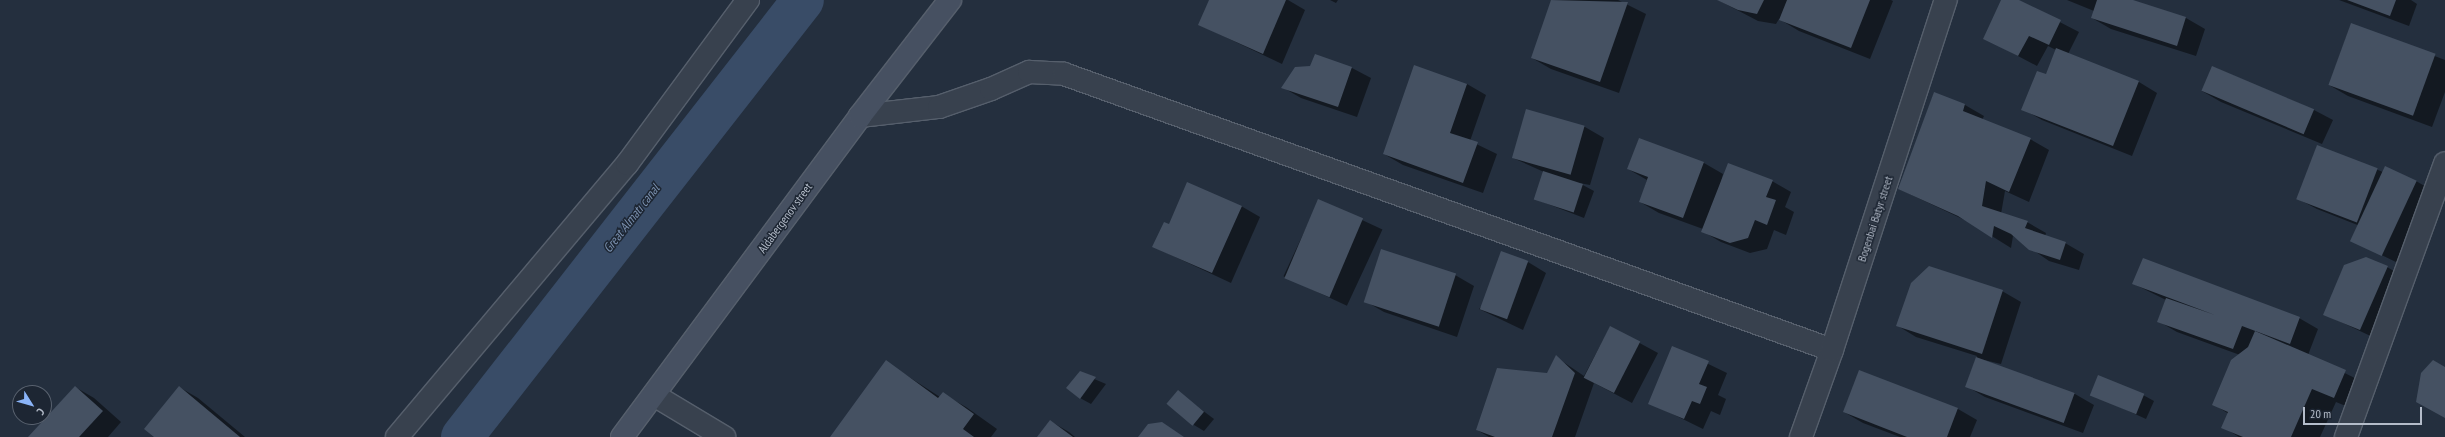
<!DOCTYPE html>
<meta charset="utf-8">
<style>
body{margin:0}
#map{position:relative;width:2445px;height:437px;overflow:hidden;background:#242f3e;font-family:"PT Sans Narrow",sans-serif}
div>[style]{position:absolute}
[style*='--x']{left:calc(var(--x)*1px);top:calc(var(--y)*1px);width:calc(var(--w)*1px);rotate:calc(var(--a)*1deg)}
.shadow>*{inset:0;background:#0007;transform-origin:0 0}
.canal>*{height:42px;margin:-21px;padding:0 21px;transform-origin:21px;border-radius:21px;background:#394c67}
.building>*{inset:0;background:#455162;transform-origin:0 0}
.roads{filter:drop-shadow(1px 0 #565f6c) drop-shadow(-1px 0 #565f6c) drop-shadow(0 1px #565f6c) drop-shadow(0 -1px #565f6c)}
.minor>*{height:22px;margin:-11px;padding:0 11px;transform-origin:11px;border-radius:11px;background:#38414e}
.secondary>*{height:22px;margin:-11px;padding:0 11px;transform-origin:11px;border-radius:11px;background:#465061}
span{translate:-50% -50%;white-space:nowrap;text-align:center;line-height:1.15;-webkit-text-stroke:3px #1d2633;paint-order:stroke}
.street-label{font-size:12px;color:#b4bcc9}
.water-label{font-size:13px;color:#7c92b1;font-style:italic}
.north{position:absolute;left:12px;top:385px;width:40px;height:40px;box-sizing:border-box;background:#1d2633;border:1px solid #59626f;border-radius:50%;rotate:127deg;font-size:11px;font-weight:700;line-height:16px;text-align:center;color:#b4bcc9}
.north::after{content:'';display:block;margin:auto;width:14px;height:18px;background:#8ab4f8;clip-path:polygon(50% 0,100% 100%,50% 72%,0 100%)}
.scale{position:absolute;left:2303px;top:407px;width:119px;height:18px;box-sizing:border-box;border:2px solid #b4bcc9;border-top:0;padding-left:5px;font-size:12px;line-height:14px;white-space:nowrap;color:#b4bcc9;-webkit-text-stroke:3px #1d2633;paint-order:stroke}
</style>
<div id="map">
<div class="shadow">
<i style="clip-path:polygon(1210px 0,1288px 0,1305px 10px,1282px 64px,1200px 25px)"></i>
<i style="clip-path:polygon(1330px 0,1338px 0,1336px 3px)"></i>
<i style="clip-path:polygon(1552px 0,1618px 0,1646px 14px,1619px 93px,1551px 69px,1532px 58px)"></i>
<i style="clip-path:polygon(1718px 0,1891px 0,1893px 1px,1870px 59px,1799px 31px,1779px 19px,1776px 24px,1758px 21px)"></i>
<i style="clip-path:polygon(2002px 0,2017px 0,2079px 32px,2068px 54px,2139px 82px,2157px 93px,2132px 156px,2042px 120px,2023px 109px,2046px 76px,2056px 50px,2048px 46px,2037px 66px,1984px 38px)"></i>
<i style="clip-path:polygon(2067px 0,2129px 0,2186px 18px,2205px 29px,2196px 56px,2111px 29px,2092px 18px,2094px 11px)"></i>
<i style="clip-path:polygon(2339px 0,2411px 0,2417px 4px,2409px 26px)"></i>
<i style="clip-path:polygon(2351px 24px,2445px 60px,2445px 92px,2432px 127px,2348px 96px,2329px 85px)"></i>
<i style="clip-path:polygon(2213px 67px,2314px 110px,2333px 120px,2322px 144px,2221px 102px,2202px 91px)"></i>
<i style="clip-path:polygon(1352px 68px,1371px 78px,1357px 117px,1301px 98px,1282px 87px)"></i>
<i style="clip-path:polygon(1467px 84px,1486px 95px,1470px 141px,1497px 154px,1483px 193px,1403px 165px,1384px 154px)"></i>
<i style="clip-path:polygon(1934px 93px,1965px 105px,1984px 116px,1982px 120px,2030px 139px,2049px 150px,2029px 202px,2005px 191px,2001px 214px,2027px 222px,2046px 233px,2045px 236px,2065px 243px,2084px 254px,2079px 270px,2049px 261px,2013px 236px,2011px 248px,1971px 223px,1899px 189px)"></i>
<i style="clip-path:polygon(1527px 110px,1585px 127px,1604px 138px,1590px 185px,1579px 183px,1594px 191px,1584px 218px,1535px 199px,1544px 172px,1513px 158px)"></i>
<i style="clip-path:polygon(1639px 139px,1704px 163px,1723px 174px,1719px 190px,1772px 181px,1791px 192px,1785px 207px,1794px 212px,1786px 235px,1774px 230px,1767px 249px,1750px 253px,1721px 242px,1702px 231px,1703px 229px,1659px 213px,1640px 202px,1647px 180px,1628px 169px)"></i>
<i style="clip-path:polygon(2317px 146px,2383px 172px,2416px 181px,2435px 192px,2404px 266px,2353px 241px,2360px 226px,2317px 209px,2298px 199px)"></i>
<i style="left:1319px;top:200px;width:70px;height:84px;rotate:25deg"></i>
<i style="clip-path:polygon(1241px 206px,1260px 217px,1231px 283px,1154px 247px)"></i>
<i style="clip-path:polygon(1528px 262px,1546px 273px,1523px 330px,1479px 309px)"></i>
<i style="clip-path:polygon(2387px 267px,2406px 278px,2379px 340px,2324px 314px)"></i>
<i style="clip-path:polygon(1455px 275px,1474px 286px,1457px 337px,1384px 312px,1365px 301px)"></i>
<i style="clip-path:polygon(2134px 284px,2299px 318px,2318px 329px,2308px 355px,2369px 385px,2358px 411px,2336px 402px,2320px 437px,2239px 437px,2223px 427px,2229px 414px,2213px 404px,2240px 355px,2177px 332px,2158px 321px,2166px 300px)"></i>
<i style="clip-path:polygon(2002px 291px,2021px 302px,2001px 364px,1980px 359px,2075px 394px,2094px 405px,2083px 433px,1985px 397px,1966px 386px,1977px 356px,1916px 337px,1898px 326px)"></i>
<i style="clip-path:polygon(1610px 327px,1658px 353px,1632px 403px,1594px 383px,1575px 437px,1489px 437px,1477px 430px,1548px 374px,1556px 357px,1584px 376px)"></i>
<i style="clip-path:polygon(1673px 347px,1727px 373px,1718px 395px,1726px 399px,1720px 415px,1711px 411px,1703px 429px,1650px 403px)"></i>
<i style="clip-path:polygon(886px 362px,940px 397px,943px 394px,966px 407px,997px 429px,991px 437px,832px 437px)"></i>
<i style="clip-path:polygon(1860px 372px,1958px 409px,1977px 420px,1970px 437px,1900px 437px,1863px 423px,1844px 412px)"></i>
<i style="clip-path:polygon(1080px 373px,1106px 384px,1091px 404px,1080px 398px)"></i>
<i style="clip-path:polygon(75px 387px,94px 398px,121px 422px,108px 437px,30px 437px)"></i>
<i style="clip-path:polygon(179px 387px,198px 398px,245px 437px,155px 437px)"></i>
<i style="clip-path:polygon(1178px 392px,1214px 419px,1204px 431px,1194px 425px)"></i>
<i style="clip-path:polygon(2091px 394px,2143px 395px,2154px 401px,2146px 419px)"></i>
<i style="clip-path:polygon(1050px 421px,1069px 432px,1075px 437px,1038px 437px)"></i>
</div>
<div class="canal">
<i style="--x:462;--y:437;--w:554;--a:-52.03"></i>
</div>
<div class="building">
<i style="clip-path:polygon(1209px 0,1286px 0,1263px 54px,1198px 25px)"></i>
<i style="clip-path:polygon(1551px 0,1628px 2px,1600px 82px,1531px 58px)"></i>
<i style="clip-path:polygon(1717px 0,1764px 0,1757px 14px,1738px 10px)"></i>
<i style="clip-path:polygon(1787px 0,1870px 0,1851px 48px,1779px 20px)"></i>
<i style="clip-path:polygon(2001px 0,2019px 0,2061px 20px,2049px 45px,2029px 36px,2018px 56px,1983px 39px)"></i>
<i style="clip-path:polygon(2097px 0,2133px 0,2186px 17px,2177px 46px,2091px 18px)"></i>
<i style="clip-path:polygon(2347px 0,2396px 0,2390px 16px)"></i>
<i style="left:2351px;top:23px;width:90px;height:66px;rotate:20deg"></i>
<i style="clip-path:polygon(2056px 48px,2139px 81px,2113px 146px,2021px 110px,2037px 71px,2046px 74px)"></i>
<i style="clip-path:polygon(1315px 54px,1352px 67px,1338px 107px,1281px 88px,1295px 67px,1310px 66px)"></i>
<i style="clip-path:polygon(1414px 65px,1467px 84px,1450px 133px,1478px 142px,1463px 183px,1383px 154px)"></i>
<i style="left:2212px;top:66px;width:111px;height:27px;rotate:23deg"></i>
<i style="clip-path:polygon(1934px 92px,1965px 104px,1963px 111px,2031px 138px,2009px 192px,1986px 181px,1982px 206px,2028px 221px,2025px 228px,2066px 242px,2060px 260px,2029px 250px,2011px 234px,1994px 226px,1992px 238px,1958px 216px,1898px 189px)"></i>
<i style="left:1526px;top:109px;width:61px;height:51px;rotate:16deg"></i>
<i style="clip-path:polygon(1639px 138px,1704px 162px,1683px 218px,1639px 202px,1648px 177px,1627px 169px)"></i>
<i style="left:2317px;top:145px;width:65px;height:58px;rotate:21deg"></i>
<i style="clip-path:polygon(1728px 163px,1773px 180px,1766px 197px,1776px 200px,1767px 225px,1755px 220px,1748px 238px,1730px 243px,1701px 232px)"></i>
<i style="left:2385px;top:166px;width:35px;height:83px;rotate:25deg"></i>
<i style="left:1543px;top:171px;width:42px;height:30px;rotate:18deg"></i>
<i style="clip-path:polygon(1187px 182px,1242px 206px,1212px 273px,1152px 247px,1164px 222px,1169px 224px)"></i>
<i style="left:1318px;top:199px;width:49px;height:86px;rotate:23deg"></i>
<i style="left:1381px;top:249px;width:79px;height:56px;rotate:18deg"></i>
<i style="left:1501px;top:251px;width:29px;height:62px;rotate:20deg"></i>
<i style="clip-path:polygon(2366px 257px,2388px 266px,2360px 330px,2323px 315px,2344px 265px)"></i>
<i style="clip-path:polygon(2143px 258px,2300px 317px,2290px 344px,2242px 326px,2233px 349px,2157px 322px,2166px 298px,2215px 315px,2132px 284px)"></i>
<i style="clip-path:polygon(1929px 266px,2003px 290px,1982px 354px,1896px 326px,1911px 283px)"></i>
<i style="left:1610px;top:326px;width:34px;height:58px;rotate:27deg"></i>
<i style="clip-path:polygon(2255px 331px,2346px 370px,2334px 398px,2312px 389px,2291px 437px,2243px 437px,2221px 428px,2228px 412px,2212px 405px,2231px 360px,2248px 347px)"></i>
<i style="clip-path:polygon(1672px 346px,1709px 361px,1699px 384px,1707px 387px,1700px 404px,1692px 401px,1684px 419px,1648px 404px)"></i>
<i style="clip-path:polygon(1556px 355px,1575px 373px,1552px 437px,1495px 437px,1476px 430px,1497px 368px,1547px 373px)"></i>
<i style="left:1976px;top:357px;width:105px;height:32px;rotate:20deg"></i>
<i style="clip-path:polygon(886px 360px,938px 398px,943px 392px,974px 414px,963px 429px,974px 437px,830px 437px)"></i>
<i style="clip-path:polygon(2433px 360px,2445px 367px,2445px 418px,2416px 402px,2421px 373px)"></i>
<i style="clip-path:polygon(1859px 370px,1958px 408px,1947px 437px,1907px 437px,1843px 412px)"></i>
<i style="clip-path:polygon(1080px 371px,1096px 377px,1080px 399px,1066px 388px)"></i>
<i style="left:2098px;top:375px;width:50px;height:22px;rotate:22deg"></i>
<i style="clip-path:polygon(75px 386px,103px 411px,79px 437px,28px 437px)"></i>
<i style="clip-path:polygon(179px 386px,240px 437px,154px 437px,144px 429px)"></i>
<i style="left:1178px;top:390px;width:34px;height:18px;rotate:40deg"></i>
<i style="clip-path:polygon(1050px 420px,1073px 437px,1037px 437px)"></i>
<i style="clip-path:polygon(1162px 422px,1184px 437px,1138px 437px,1148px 424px)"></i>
</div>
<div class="roads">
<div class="minor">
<i style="--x:860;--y:116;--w:80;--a:-6.5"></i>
<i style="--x:939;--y:107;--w:55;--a:-19.1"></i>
<i style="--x:991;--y:89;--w:42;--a:-24.1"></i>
<i style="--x:1029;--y:72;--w:35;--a:3"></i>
<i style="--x:1064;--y:74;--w:816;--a:19.77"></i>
<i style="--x:654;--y:395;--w:82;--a:31"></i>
<i style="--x:397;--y:437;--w:357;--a:-49.9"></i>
<i style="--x:627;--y:164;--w:204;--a:-53.6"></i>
<i style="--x:1801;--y:437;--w:92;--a:-70.4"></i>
<i style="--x:1832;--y:350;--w:368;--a:-72"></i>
<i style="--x:2346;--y:437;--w:291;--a:-70.1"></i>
</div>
<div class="secondary">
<i style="--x:622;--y:437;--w:400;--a:-53.4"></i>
<i style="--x:860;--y:116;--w:147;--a:-52.2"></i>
</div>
</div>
<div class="street-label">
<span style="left:785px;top:218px;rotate:-54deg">Aldabergenov street</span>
<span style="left:1875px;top:219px;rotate:-72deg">Bogenbai Batyr street</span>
</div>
<div class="water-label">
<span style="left:632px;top:219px;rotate:-52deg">Great Almatı canal</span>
</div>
<div class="north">С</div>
<div class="scale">20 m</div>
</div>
